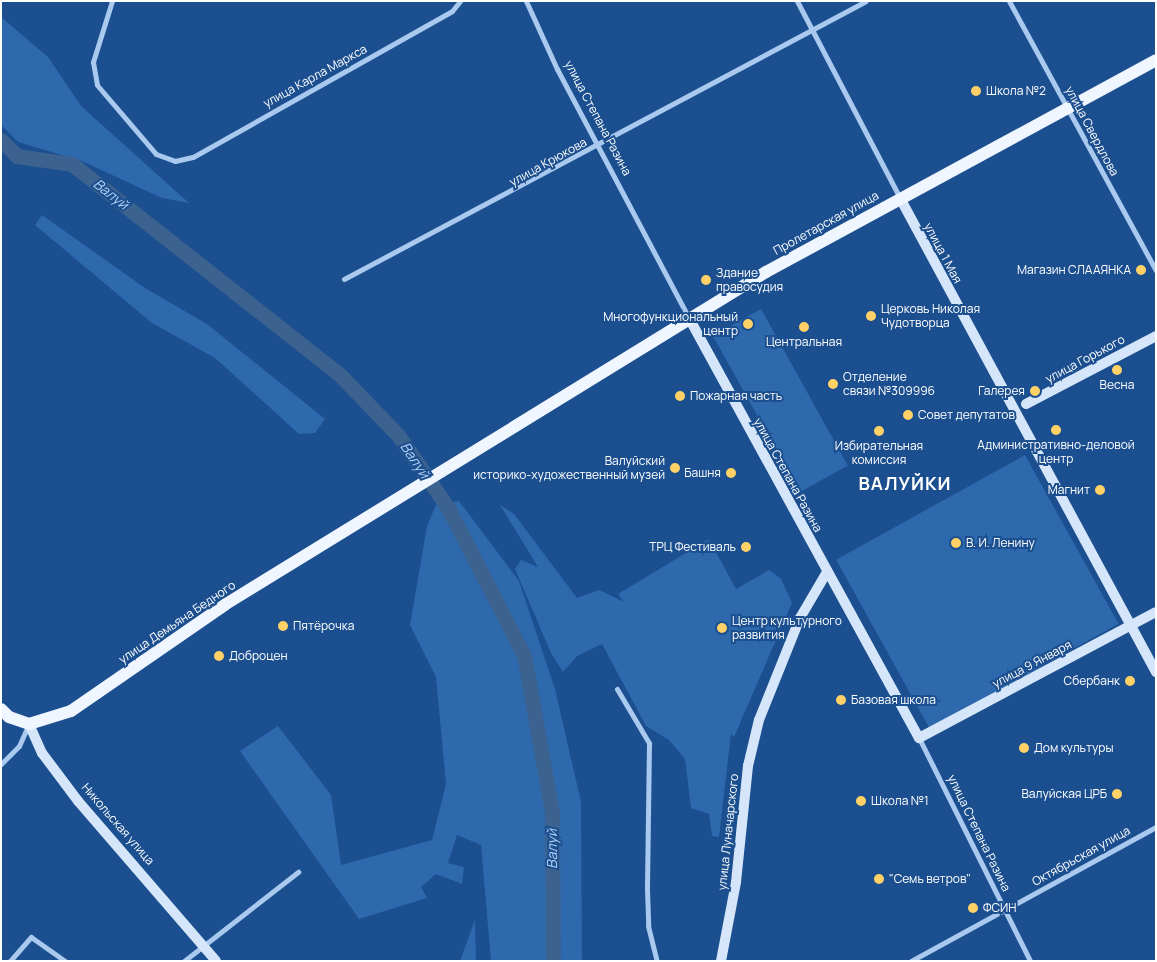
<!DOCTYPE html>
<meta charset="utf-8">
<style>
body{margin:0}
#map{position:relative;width:1157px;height:962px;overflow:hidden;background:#1b4f8f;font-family:Manrope,sans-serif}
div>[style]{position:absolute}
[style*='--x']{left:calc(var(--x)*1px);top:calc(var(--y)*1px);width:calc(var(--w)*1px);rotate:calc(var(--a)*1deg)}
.green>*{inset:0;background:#2e69ad;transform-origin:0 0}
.river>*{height:15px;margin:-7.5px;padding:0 7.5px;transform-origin:7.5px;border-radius:7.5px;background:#3c6290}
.street>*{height:5px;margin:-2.5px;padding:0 2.5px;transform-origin:2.5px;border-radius:2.5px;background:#a9c9ee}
.secondary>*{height:10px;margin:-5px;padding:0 5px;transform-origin:5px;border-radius:5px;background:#d6e6fa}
.primary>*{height:12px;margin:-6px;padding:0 6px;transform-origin:6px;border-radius:6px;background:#f0f6ff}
.dots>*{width:14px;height:14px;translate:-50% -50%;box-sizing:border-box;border:2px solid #1b4f8f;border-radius:50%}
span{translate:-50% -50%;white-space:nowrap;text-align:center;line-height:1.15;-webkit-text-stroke:4px #1b4f8f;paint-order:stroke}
.street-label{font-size:12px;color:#fff}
.poi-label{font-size:12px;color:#fff}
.left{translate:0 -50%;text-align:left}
.right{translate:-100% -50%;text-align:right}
.water-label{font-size:14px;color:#b5d3f5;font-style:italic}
.district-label{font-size:18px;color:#fff;font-weight:700;letter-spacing:1px}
.frame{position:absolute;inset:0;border:2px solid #fff;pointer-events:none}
</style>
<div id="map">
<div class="green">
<i style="clip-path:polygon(1px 17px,48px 57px,81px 106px,189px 203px,162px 198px,82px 161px,18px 142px,1px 125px)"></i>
<i style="clip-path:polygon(42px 215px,145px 288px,207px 324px,325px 419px,315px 433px,299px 434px,215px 358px,152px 323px,35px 225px)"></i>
<i style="left:761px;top:309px;width:179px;height:55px;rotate:61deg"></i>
<i style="left:1025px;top:455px;width:193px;height:216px;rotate:61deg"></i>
<i style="clip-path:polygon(459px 501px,519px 581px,555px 689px,581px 802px,582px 961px,491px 961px,481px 845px,457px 835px,448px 863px,464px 867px,462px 884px,436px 874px,421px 887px,427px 898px,359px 919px,240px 751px,278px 726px,331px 795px,341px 865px,432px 840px,446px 784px,436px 677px,410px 625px,427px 526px,436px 505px)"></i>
<i style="clip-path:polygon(500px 505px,514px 514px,577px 598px,599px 590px,624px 602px,618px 594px,709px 539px,736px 589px,769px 570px,781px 579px,792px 603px,734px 737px,731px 734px,719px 837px,712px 836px,709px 814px,691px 808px,685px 759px,669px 740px,646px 726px,602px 644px,577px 656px,563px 672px,551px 653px,515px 569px,521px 560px,538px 567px)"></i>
<i style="clip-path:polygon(475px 920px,476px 961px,460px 961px)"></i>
</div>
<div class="river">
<i style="--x:1;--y:140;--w:23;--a:45"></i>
<i style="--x:17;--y:156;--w:56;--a:8.3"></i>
<i style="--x:72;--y:164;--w:341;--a:38.2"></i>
<i style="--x:340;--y:375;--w:83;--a:46"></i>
<i style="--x:398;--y:435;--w:88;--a:55.6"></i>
<i style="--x:448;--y:508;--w:165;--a:62.7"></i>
<i style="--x:524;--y:655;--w:159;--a:79.9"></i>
<i style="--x:552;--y:812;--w:149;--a:89.6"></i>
</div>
<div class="street">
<i style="--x:112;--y:1;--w:64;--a:107.3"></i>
<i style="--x:93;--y:62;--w:23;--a:80"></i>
<i style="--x:97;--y:85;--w:91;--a:49.5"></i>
<i style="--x:156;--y:154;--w:20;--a:20"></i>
<i style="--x:175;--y:161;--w:18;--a:-13"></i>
<i style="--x:193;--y:157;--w:297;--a:-29.4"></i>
<i style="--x:452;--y:11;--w:13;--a:-51"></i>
<i style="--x:526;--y:1;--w:75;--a:65.5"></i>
<i style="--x:557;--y:69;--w:282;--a:62.1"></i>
<i style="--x:797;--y:1;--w:222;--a:62.4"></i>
<i style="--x:1009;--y:1;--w:307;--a:61.4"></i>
<i style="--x:344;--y:279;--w:591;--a:-28.04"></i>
<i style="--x:617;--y:689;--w:63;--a:59.3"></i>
<i style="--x:649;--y:743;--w:146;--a:90.8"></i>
<i style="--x:647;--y:889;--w:37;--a:88"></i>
<i style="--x:648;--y:926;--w:36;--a:76"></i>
<i style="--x:919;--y:738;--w:249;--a:63.5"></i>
<i style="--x:1;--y:764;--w:25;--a:-45"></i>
<i style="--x:19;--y:746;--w:24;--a:-66"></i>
<i style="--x:10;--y:961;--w:32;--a:-49"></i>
<i style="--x:31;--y:937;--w:42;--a:35.2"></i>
<i style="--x:184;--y:961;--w:145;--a:-38"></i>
<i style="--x:911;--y:961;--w:279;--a:-28.7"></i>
</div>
<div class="secondary">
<i style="--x:900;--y:198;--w:539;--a:61.63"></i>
<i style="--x:689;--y:318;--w:479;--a:61.3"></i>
<i style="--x:919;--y:738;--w:268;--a:-28"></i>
<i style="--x:1026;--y:404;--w:147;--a:-27.6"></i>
<i style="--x:29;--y:724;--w:32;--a:66"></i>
<i style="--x:42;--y:753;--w:60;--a:53.1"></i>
<i style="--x:78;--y:801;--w:211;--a:49.2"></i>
<i style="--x:721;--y:961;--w:80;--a:-79.2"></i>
<i style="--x:736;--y:882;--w:117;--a:-84.1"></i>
<i style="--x:748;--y:766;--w:47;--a:-76.6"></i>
<i style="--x:759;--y:720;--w:110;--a:-68.1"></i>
<i style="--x:800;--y:618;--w:53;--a:-59.6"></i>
</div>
<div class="primary">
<i style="--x:1;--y:709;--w:11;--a:45"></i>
<i style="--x:9;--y:717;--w:21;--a:19"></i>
<i style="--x:29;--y:724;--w:44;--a:-17.2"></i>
<i style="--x:71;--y:711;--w:188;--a:-34.6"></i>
<i style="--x:226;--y:604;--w:634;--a:-31.58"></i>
<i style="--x:766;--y:272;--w:444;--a:-28.5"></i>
</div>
<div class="dots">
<i style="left:976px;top:91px;background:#ffd166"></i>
<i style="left:1141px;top:270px;background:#ffd166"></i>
<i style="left:706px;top:280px;background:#ffd166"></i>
<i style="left:871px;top:316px;background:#ffd166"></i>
<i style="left:748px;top:324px;background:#ffd166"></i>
<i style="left:804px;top:327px;background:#ffd166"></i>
<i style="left:1117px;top:370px;background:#ffd166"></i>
<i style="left:833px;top:384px;background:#ffd166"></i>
<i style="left:1035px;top:391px;background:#ffd166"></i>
<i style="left:680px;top:396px;background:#ffd166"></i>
<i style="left:908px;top:415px;background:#ffd166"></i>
<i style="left:1056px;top:430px;background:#ffd166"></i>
<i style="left:879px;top:431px;background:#ffd166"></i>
<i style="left:675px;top:468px;background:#ffd166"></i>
<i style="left:731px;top:473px;background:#ffd166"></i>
<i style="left:1100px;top:490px;background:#ffd166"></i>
<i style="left:956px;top:543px;background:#ffd166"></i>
<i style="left:746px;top:547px;background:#ffd166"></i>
<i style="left:283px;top:626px;background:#ffd166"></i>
<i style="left:722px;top:628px;background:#ffd166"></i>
<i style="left:219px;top:656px;background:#ffd166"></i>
<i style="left:1130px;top:681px;background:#ffd166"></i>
<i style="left:841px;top:700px;background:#ffd166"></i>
<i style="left:1024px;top:748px;background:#ffd166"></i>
<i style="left:1117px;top:794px;background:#ffd166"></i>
<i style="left:861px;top:801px;background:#ffd166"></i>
<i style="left:879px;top:879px;background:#ffd166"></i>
<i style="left:973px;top:908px;background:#ffd166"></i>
</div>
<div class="street-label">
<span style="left:315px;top:76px;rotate:-29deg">улица Карла Маркса</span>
<span style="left:598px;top:118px;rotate:62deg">улица Степана Разина</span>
<span style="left:1092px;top:131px;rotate:62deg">улица Свердлова</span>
<span style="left:548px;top:162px;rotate:-29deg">улица Крюкова</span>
<span style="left:826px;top:223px;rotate:-29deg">Пролетарская улица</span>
<span style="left:943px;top:253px;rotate:62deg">улица 1 Мая</span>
<span style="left:1085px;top:359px;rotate:-28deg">улица Горького</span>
<span style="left:788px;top:475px;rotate:61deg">улица Степана Разина</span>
<span style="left:177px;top:622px;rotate:-34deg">улица Демьяна Бедного</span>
<span style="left:1032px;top:664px;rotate:-28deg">улица 9 Января</span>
<span style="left:118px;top:824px;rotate:49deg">Никольская улица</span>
<span style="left:728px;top:832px;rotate:-84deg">улица Луначарского</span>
<span style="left:979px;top:833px;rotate:64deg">улица Степана Разина</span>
<span style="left:1081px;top:856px;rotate:-29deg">Октябрьская улица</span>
</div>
<div class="poi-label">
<span class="left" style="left:986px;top:91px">Школа №2</span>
<span class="right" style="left:1131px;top:270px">Магазин СЛААЯНКА</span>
<span class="left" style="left:716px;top:280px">Здание<br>правосудия</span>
<span class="left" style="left:881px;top:316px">Церковь Николая<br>Чудотворца</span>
<span class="right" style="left:738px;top:324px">Многофункциональный<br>центр</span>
<span style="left:804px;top:342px">Центральная</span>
<span class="left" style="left:843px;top:384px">Отделение<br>связи №309996</span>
<span style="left:1117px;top:385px">Весна</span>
<span class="right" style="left:1025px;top:391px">Галерея</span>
<span class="left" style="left:690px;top:396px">Пожарная часть</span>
<span class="left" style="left:918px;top:415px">Совет депутатов</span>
<span style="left:1056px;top:452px">Административно-деловой<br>центр</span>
<span style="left:879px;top:453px">Избирательная<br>комиссия</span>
<span class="right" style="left:665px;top:468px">Валуйский<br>историко-художественный музей</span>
<span class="right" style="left:721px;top:473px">Башня</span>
<span class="right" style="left:1090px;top:490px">Магнит</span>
<span class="left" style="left:966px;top:543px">В. И. Ленину</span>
<span class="right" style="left:736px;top:547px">ТРЦ Фестиваль</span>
<span class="left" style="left:732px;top:628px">Центр культурного<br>развития</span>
<span class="left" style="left:293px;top:626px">Пятёрочка</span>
<span class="left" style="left:229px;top:656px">Доброцен</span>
<span class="right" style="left:1120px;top:681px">Сбербанк</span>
<span class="left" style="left:851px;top:700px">Базовая школа</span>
<span class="left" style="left:1034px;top:748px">Дом культуры</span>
<span class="right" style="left:1107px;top:794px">Валуйская ЦРБ</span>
<span class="left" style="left:871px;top:801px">Школа №1</span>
<span class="left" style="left:889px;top:879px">"Семь ветров"</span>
<span class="left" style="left:983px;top:908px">ФСИН</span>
</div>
<div class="water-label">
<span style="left:111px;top:194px;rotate:38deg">Валуй</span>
<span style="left:415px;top:460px;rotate:56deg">Валуй</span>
<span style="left:552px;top:849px;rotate:-90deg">Валуй</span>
</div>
<div class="district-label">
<span style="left:905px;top:483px">ВАЛУЙКИ</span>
</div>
<div class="frame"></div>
</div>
